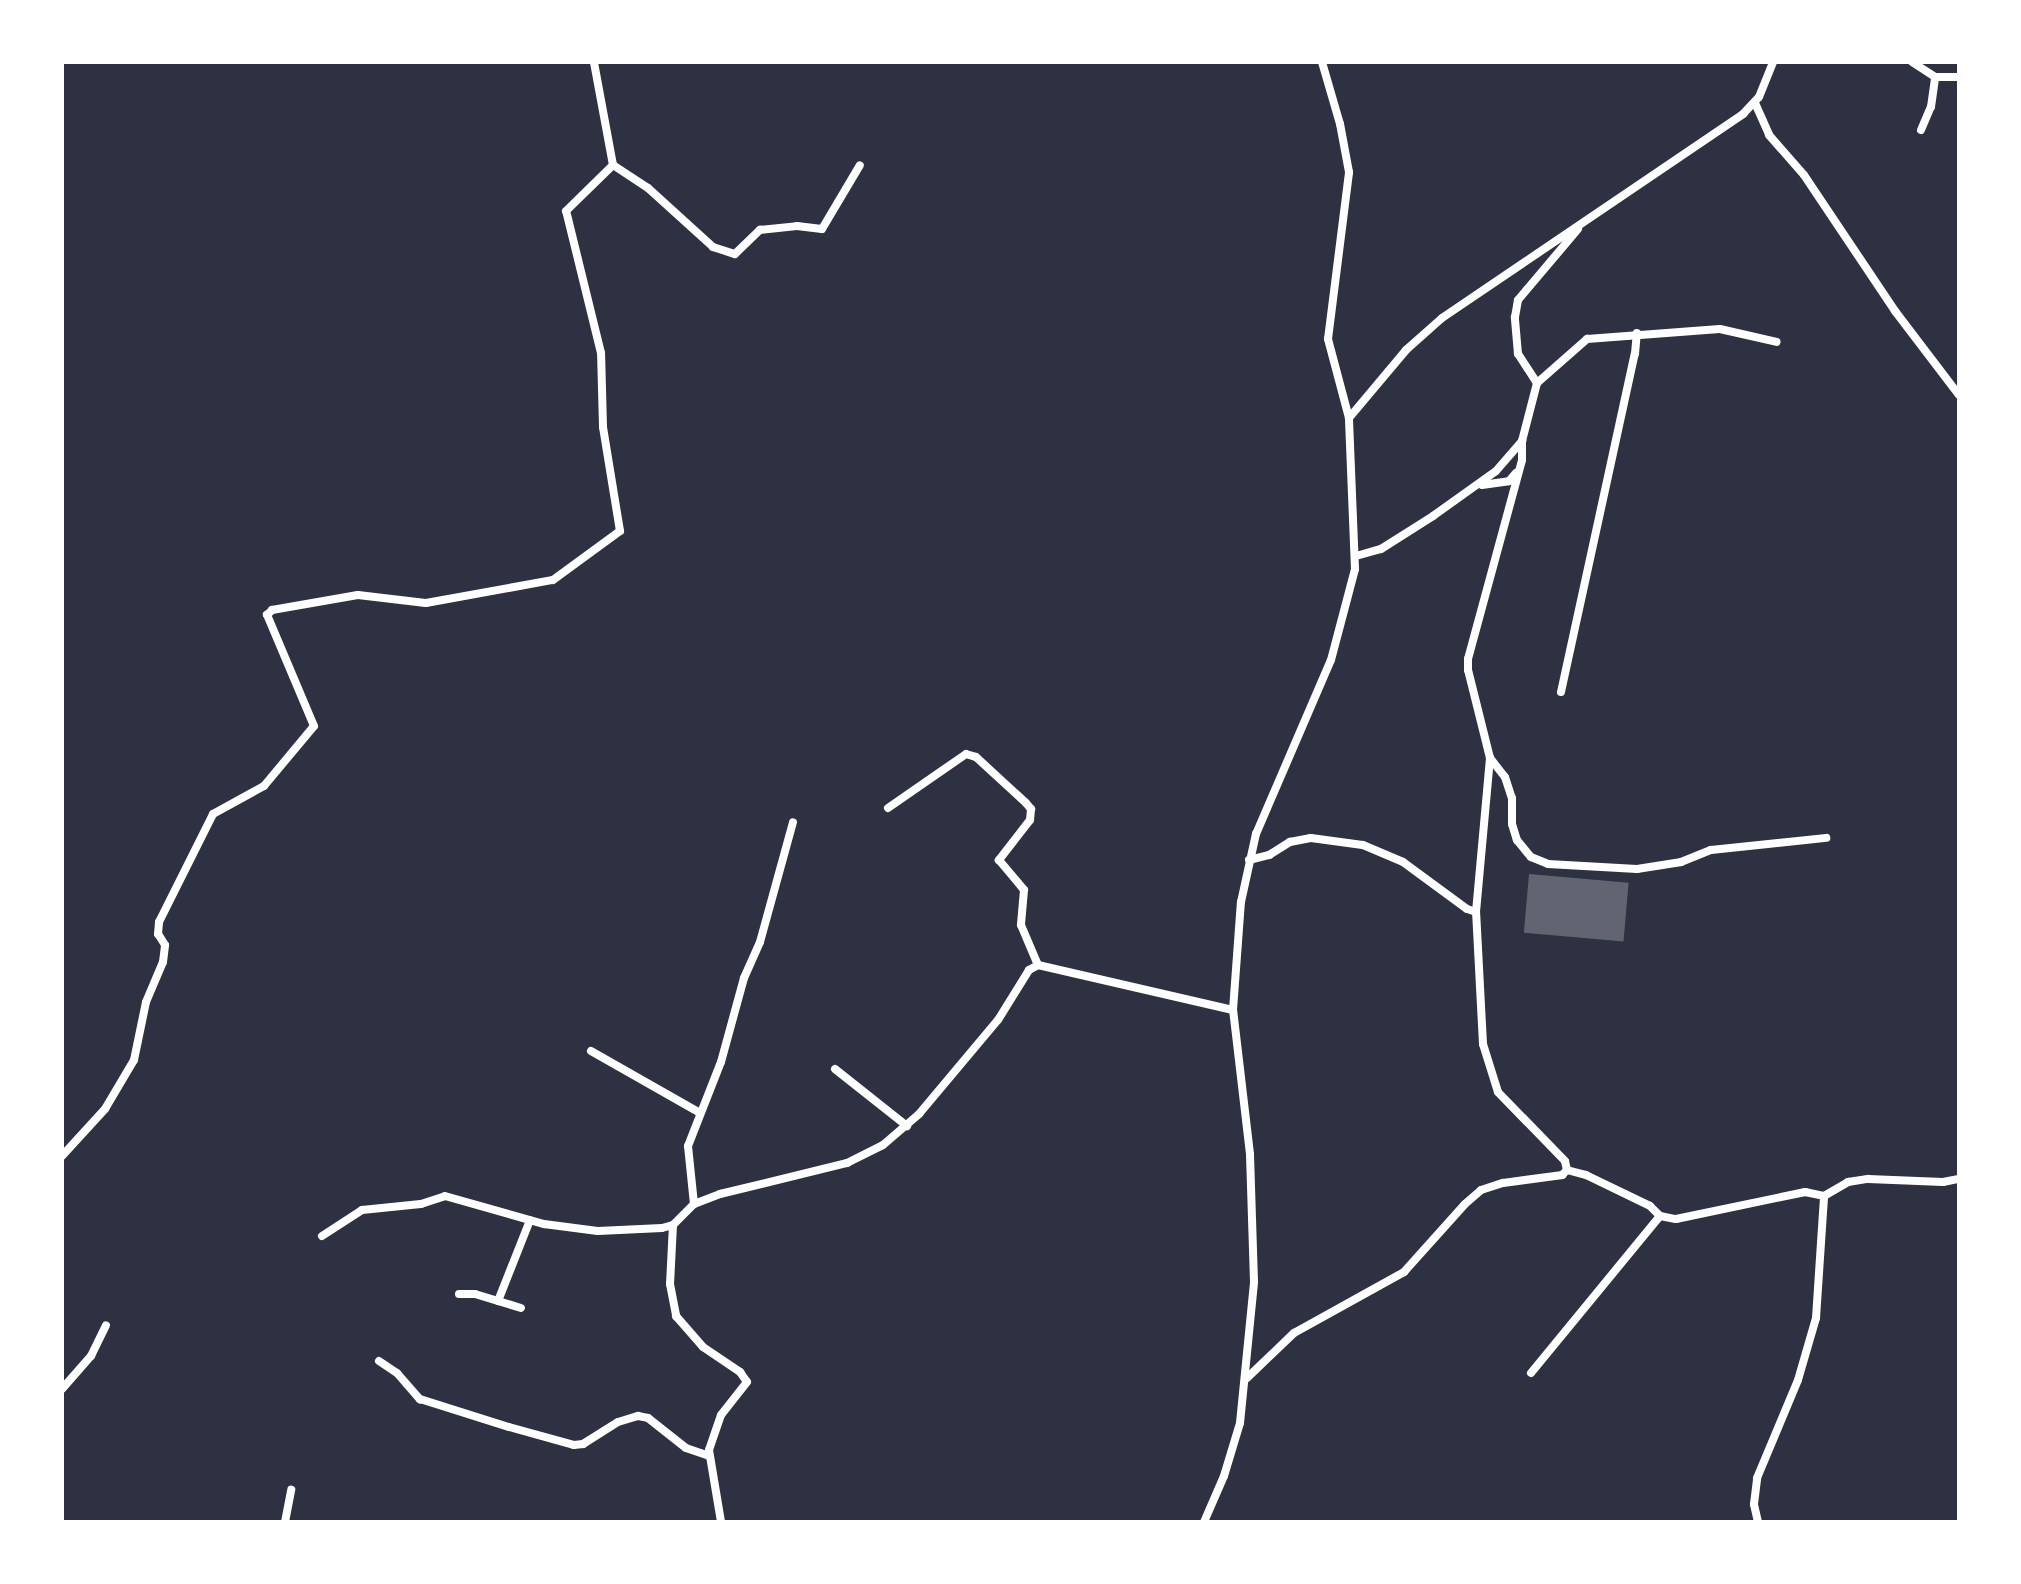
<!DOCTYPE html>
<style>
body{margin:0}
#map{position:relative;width:2021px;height:1584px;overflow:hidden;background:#2d3142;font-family:"Archivo Narrow",sans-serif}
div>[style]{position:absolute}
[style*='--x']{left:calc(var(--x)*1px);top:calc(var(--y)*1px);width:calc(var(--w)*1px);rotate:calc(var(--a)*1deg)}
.building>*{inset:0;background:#626471;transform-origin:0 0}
.minor>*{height:8px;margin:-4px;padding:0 4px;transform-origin:4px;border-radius:4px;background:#fff}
span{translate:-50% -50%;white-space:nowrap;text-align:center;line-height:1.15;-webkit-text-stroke:8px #fff;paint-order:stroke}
.frame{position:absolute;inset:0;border:64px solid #fff;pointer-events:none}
</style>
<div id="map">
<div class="building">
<i style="left:1529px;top:874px;width:100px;height:59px;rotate:5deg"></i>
</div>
<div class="minor">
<i style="--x:1912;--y:62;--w:27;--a:33"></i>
<i style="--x:1935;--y:77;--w:24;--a:0"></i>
<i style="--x:1755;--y:103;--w:35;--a:66"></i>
<i style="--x:1769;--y:135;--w:53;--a:48.8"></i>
<i style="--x:1804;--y:175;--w:164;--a:56.2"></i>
<i style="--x:1895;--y:311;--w:106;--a:52.7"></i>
<i style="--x:1921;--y:130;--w:25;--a:-67"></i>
<i style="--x:1931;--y:107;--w:30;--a:-82"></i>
<i style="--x:613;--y:165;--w:42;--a:33.3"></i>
<i style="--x:648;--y:188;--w:88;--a:42.2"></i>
<i style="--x:713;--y:247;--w:23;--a:18"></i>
<i style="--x:735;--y:254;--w:35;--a:-44"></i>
<i style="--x:760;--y:230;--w:37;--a:-6"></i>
<i style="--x:797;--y:226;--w:25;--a:7"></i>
<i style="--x:822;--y:229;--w:74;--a:-59.3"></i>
<i style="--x:1537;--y:383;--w:35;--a:-123"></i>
<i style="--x:1518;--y:354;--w:37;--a:-95"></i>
<i style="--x:1515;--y:317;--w:17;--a:-80"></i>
<i style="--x:1518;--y:300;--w:93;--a:-49.8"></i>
<i style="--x:1349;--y:418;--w:89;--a:-50"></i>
<i style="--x:1406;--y:350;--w:48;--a:-41.6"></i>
<i style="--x:1442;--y:318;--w:364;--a:-34.1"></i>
<i style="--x:1743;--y:114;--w:23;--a:-47"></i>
<i style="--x:1759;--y:97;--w:38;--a:-68"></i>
<i style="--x:1482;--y:485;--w:27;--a:-8"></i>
<i style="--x:1509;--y:481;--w:11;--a:-49"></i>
<i style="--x:1356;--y:556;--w:26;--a:-16"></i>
<i style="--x:1381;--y:549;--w:62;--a:-32.4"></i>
<i style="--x:1433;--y:516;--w:77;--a:-35.5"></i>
<i style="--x:1496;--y:471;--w:40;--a:-49"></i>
<i style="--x:1561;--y:692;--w:346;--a:-77.7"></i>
<i style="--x:1635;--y:354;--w:21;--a:-85"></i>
<i style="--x:1490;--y:758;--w:24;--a:52"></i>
<i style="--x:1505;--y:777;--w:22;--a:72"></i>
<i style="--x:1512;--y:798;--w:26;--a:90"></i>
<i style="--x:1512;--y:824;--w:17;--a:73"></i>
<i style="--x:1517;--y:840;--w:22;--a:51"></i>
<i style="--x:1531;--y:857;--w:18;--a:22"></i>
<i style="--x:1548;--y:864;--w:89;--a:3.2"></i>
<i style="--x:1637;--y:869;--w:45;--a:-9"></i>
<i style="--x:1681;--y:862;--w:32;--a:-22"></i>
<i style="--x:1711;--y:850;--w:116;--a:-6"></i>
<i style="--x:888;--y:808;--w:95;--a:-34.7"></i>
<i style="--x:966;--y:754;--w:10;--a:17"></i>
<i style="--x:976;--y:757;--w:68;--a:42.6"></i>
<i style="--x:1026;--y:803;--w:8;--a:50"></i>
<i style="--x:1031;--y:809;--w:11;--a:95"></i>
<i style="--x:1030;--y:820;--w:51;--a:127.8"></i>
<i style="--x:999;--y:860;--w:39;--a:50"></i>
<i style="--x:1024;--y:890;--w:35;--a:95"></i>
<i style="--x:1021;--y:925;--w:43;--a:67"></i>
<i style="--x:1249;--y:860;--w:21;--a:-14"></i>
<i style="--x:1269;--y:855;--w:25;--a:-32"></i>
<i style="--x:1290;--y:842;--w:21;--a:-11"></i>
<i style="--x:1311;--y:838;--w:52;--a:7.7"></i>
<i style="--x:1363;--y:845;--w:43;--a:23"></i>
<i style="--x:1403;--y:862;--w:79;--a:36.3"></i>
<i style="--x:1467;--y:909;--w:9;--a:18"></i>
<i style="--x:591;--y:1051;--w:125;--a:29.6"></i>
<i style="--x:835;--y:1069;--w:92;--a:38.4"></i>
<i style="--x:62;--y:1156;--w:64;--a:-47.5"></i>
<i style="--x:105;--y:1109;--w:57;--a:-59.4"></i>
<i style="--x:134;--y:1060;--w:59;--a:-78.3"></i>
<i style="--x:146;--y:1002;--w:43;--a:-67"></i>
<i style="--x:163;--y:962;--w:17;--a:-83"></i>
<i style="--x:165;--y:945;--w:13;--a:-122"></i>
<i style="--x:158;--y:934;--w:12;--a:-85"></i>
<i style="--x:159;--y:922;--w:121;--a:-63.4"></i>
<i style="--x:213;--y:814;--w:58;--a:-28.8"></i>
<i style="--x:264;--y:786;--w:78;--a:-50.2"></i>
<i style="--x:314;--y:726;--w:121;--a:-112.9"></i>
<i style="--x:267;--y:615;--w:7;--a:-45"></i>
<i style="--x:272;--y:610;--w:87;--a:-9.9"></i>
<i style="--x:358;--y:595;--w:68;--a:6.7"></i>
<i style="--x:426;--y:603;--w:129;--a:-10.3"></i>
<i style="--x:553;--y:580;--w:83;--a:-36.2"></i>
<i style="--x:620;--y:531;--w:105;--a:-99.3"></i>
<i style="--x:603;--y:427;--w:74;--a:-91.5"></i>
<i style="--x:601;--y:353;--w:146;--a:-103.8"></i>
<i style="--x:566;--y:211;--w:66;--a:-44.4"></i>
<i style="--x:613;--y:165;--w:105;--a:-100.5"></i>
<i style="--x:1567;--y:1170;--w:9;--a:-103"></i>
<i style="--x:1565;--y:1161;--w:96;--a:-134.2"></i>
<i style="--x:1498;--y:1092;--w:50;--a:-107.4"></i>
<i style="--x:1483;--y:1044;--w:132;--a:-93"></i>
<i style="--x:1476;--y:912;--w:155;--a:-84.8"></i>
<i style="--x:1490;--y:758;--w:91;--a:-104"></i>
<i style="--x:1468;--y:670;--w:11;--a:-90"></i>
<i style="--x:1468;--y:659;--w:206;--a:-74.8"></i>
<i style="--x:1522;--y:460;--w:19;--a:-90"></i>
<i style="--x:1522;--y:441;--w:60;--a:-75.5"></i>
<i style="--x:1537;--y:383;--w:67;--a:-41.3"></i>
<i style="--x:1587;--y:339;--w:133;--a:-4.3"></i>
<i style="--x:1720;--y:329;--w:58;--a:12.8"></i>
<i style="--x:1824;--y:1196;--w:28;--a:-30"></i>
<i style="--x:1848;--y:1182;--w:20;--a:-9"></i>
<i style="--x:1868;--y:1179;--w:75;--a:2.3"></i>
<i style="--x:1943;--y:1182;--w:16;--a:-11"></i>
<i style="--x:694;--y:1204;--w:58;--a:-95.9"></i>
<i style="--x:688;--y:1146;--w:90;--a:-68.6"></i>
<i style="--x:721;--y:1062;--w:87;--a:-74.7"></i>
<i style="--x:744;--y:978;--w:39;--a:-66"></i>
<i style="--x:760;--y:942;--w:124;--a:-74.6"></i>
<i style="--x:673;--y:1225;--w:59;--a:92.9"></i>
<i style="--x:670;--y:1284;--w:33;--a:79"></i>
<i style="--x:676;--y:1316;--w:41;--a:48.9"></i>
<i style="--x:703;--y:1347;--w:45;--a:34"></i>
<i style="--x:740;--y:1372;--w:12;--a:55"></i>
<i style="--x:747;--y:1382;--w:42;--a:128.2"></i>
<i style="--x:721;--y:1415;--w:37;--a:109"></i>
<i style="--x:709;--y:1450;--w:73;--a:80.5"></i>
<i style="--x:322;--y:1236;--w:48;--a:-33"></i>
<i style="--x:362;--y:1210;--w:59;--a:-5.8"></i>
<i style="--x:421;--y:1204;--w:25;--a:-18"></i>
<i style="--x:445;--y:1196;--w:103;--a:15.8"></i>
<i style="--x:544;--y:1224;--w:54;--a:7.4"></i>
<i style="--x:598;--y:1231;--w:64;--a:-2.7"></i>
<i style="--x:662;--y:1228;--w:11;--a:-15"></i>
<i style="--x:673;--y:1225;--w:30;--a:-45"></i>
<i style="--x:694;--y:1204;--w:28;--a:-21"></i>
<i style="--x:720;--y:1194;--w:131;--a:-13.7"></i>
<i style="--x:847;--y:1163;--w:40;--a:-26.6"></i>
<i style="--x:883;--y:1145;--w:48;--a:-40.7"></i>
<i style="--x:919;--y:1114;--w:123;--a:-50"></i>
<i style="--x:998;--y:1020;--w:59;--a:-58.2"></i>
<i style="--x:1029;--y:970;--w:10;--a:-29"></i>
<i style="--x:1038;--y:965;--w:200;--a:13"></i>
<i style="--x:459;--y:1294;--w:16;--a:0"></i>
<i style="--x:475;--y:1294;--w:48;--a:16.9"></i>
<i style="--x:498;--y:1301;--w:87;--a:-68.4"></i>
<i style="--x:379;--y:1361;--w:22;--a:34"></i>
<i style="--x:397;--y:1373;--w:35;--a:49"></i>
<i style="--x:420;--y:1399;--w:93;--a:17.5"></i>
<i style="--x:509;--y:1427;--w:67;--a:15.5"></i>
<i style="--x:574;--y:1445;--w:9;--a:-6"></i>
<i style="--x:583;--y:1444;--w:41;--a:-32.2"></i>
<i style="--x:618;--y:1422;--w:21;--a:-17"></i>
<i style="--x:638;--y:1416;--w:10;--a:11"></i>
<i style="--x:648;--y:1418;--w:48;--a:38.3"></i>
<i style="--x:686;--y:1448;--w:24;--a:19"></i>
<i style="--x:1531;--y:1373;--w:203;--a:-50.6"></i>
<i style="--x:1247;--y:1378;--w:65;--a:-43.8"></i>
<i style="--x:1294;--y:1333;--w:126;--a:-29"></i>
<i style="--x:1404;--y:1272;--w:91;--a:-48.1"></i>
<i style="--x:1465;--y:1204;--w:21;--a:-41"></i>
<i style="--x:1481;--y:1190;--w:23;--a:-18"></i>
<i style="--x:1503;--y:1183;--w:60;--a:-7.7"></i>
<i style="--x:1562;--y:1175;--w:7;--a:-45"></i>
<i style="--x:1567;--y:1170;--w:20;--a:15"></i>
<i style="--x:1586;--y:1175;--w:71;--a:25.8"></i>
<i style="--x:1650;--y:1206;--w:14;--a:45"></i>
<i style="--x:1660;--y:1216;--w:16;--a:11"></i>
<i style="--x:1676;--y:1219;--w:132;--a:-11.8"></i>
<i style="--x:1805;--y:1192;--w:19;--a:12"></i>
<i style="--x:62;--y:1389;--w:44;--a:-48.7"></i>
<i style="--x:91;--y:1356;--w:34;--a:-64"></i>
<i style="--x:285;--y:1522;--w:33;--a:-79"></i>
<i style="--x:1204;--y:1522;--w:50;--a:-66.5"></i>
<i style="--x:1224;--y:1476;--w:55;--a:-73.2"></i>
<i style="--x:1240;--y:1423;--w:142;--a:-84.3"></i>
<i style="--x:1254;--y:1282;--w:128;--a:-91.8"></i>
<i style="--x:1250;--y:1154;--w:145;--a:-96.7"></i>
<i style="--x:1233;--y:1010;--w:108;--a:-85.8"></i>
<i style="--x:1241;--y:902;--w:70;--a:-77.6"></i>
<i style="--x:1256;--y:834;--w:189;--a:-66.7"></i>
<i style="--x:1331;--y:660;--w:94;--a:-75.2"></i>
<i style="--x:1355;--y:569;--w:151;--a:-92.3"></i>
<i style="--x:1349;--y:418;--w:82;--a:-104.9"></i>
<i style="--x:1328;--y:339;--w:168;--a:-82.8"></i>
<i style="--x:1349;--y:172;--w:49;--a:-100.6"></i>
<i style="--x:1340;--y:124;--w:65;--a:-106.2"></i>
<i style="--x:1758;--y:1522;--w:18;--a:-103"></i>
<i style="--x:1754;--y:1504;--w:26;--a:-83"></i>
<i style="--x:1757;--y:1478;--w:106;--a:-67.3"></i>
<i style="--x:1798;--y:1380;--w:65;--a:-73.8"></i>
<i style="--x:1816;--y:1318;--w:122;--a:-86.2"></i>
</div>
<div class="frame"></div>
</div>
